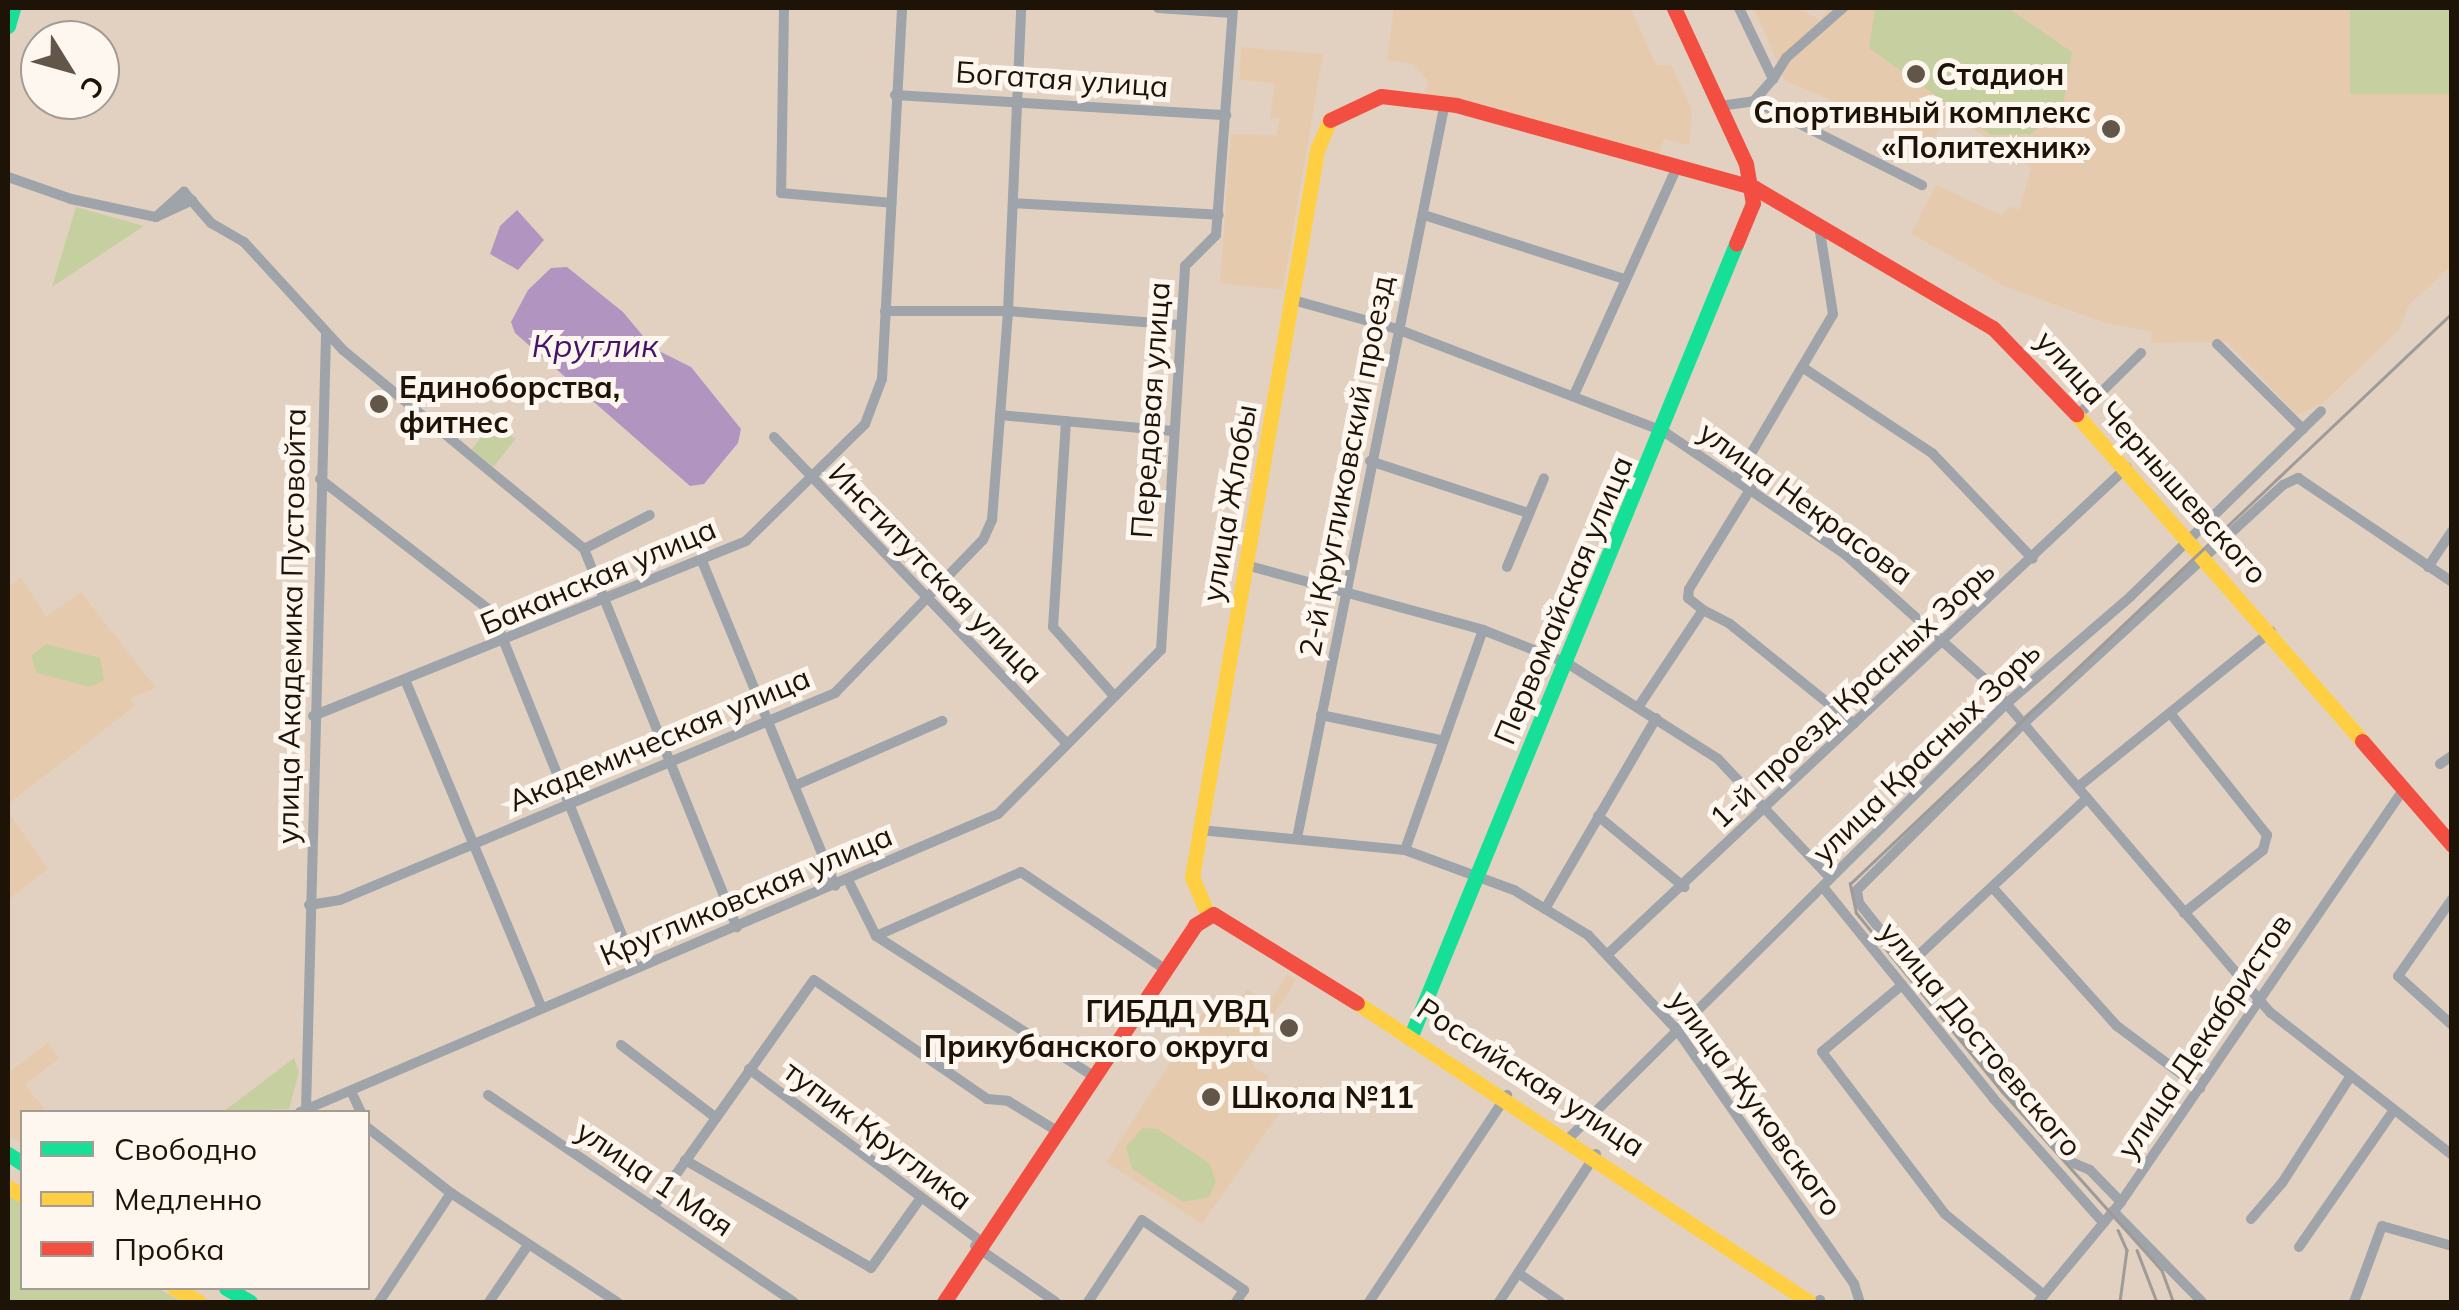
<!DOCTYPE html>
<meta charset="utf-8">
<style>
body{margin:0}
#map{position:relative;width:2459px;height:1310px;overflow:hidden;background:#e2d1c0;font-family:Mulish,sans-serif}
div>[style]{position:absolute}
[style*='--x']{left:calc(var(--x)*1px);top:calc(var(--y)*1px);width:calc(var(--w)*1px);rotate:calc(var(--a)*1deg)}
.built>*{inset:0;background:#e6caae}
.green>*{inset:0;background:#c6cfa0;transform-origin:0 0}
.water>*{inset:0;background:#b294c0}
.street>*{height:10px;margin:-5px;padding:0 5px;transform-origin:5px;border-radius:5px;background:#9ea4a9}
.fast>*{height:15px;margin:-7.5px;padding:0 7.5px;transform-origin:7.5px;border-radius:7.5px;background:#16e098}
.slow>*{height:15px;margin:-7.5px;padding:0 7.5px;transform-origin:7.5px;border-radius:7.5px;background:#ffcf43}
.jam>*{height:15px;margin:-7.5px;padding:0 7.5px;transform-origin:7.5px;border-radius:7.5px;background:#f24e42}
.tram>*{height:2.5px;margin:-1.25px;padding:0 1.25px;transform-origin:1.25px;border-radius:1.25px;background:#9e9b98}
.dots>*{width:28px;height:28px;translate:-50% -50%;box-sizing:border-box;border:5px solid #fdf7f0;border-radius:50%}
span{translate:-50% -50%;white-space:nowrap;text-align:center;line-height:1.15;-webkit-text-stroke:10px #fdf7f0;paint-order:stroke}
.poi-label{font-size:30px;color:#1d1307;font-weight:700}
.left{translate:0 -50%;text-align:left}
.right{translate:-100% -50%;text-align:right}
.street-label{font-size:30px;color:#1d1307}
.water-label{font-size:32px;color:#451368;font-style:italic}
.frame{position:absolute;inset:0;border:10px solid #1d1307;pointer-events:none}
.legend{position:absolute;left:20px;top:1110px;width:350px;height:180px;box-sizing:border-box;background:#fdf7f0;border:2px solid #a39c93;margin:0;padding:12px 18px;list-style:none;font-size:30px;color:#1d1307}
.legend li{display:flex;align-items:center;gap:20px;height:50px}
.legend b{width:50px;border:2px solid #a39c93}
.north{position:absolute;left:20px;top:20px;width:100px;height:100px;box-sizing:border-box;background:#fdf7f0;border:2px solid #a39c93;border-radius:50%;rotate:127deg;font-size:28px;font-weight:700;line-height:40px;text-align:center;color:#1d1307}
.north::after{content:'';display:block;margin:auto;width:35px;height:45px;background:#625648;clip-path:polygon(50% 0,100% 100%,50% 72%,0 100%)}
</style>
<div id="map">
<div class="built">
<i style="clip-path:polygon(1394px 8px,1631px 8px,1656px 65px,1671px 65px,1692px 109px,1689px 145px,1664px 139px,1659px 157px,1425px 96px,1428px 81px,1412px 64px,1387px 60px)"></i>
<i style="clip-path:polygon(1754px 8px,1799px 8px,1820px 20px,1828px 8px,2451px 8px,2451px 266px,2409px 305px,2400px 329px,2323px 403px,2297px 415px,2227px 342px,2151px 343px,2152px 332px,2106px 323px,2008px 288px,1911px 234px,1936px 185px,2001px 215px,2010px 206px,2019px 210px,2031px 168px,1952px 114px,1925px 147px,1919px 136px,1785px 81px)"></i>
<i style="clip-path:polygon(1241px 47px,1323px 54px,1283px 290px,1220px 283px,1231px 134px,1276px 135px,1280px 119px,1270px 118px,1275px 84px,1240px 79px)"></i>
<i style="clip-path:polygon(21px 577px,46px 617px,81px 592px,156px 688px,130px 698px,135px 706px,8px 804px,8px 587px)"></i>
<i style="clip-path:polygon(8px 812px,48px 869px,8px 900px)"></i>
<i style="clip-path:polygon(1287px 975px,1296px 980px,1250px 1051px,1254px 1067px,1269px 1077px,1261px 1090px,1285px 1105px,1202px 1224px,1106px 1162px,1210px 1002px,1230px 1015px,1247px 989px,1269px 1003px)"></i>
<i style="clip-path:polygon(48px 1043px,59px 1058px,25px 1085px,47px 1112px,22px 1112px,22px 1144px,8px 1135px,8px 1073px)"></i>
</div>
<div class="green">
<i style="clip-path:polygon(1875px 8px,2008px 8px,2072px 52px,2063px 107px,2031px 134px,1991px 135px,1869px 48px)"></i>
<i style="left:2350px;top:8px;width:101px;height:86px"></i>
<i style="clip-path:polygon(76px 207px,144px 226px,52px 287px)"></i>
<i style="left:493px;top:422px;width:28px;height:35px;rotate:38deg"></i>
<i style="clip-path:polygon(46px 644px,100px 658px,104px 680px,90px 687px,37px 673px,31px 656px)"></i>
<i style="clip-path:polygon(294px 1058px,299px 1072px,289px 1109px,223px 1112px)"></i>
<i style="clip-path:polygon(1143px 1128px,1158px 1129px,1209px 1163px,1216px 1181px,1209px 1197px,1183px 1202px,1132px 1169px,1126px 1147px)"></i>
<i style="clip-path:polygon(8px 1195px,22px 1204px,22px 1288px,158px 1288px,182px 1302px,8px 1302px)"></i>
</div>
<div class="water">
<i style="clip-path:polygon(517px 210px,544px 240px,518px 270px,490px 254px,500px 226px)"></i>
<i style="clip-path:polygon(567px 267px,623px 312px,653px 348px,691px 367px,741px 429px,738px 443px,704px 484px,690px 486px,515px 333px,511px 322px,528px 290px,551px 268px)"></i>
</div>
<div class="street">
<i style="--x:784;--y:8;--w:185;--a:90.9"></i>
<i style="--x:781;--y:193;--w:111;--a:5.1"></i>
<i style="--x:1158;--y:8;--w:74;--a:3.9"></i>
<i style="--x:1739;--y:8;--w:79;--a:64.4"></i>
<i style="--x:1773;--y:79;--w:29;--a:131"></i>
<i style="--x:1773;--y:79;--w:25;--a:-58"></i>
<i style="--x:1786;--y:58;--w:76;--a:-41.3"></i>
<i style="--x:895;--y:95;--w:332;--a:3.5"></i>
<i style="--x:1720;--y:106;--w:34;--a:-8"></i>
<i style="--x:1754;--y:101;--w:188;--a:26.6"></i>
<i style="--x:8;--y:177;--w:67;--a:19.2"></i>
<i style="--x:71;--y:199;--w:87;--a:12"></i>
<i style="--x:156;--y:217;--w:40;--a:-25"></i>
<i style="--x:1013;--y:203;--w:206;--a:3.3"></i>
<i style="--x:1424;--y:215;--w:211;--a:17.7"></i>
<i style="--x:156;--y:217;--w:38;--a:-42"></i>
<i style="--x:184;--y:192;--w:41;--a:48.9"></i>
<i style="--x:211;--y:223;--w:38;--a:30"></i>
<i style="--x:244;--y:242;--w:147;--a:47.5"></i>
<i style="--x:343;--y:350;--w:313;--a:39.5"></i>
<i style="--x:584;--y:549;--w:408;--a:68"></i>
<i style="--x:1293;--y:300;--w:108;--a:15.6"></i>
<i style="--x:1397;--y:329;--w:285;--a:21"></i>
<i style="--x:1663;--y:431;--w:221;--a:34.1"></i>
<i style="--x:1846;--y:555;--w:189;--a:41.8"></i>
<i style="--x:1987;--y:681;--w:437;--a:49.5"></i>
<i style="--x:2271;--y:1013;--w:230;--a:38.1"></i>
<i style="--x:885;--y:311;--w:123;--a:0"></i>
<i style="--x:1008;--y:311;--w:172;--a:4.7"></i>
<i style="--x:2217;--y:344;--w:121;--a:44.7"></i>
<i style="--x:1802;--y:367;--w:156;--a:33.5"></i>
<i style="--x:1932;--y:453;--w:146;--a:46.4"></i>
<i style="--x:1574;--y:395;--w:252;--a:-65.7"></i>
<i style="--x:2079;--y:414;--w:87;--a:-44.5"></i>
<i style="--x:1000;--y:415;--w:173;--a:5.3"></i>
<i style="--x:1066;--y:421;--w:206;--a:93.6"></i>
<i style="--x:1053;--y:627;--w:92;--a:48.5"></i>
<i style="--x:774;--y:437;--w:422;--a:46.3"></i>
<i style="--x:1370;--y:461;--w:166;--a:18.2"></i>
<i style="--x:320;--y:479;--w:217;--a:37.7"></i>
<i style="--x:492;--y:612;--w:384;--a:68.1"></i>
<i style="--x:1736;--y:479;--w:191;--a:-59.5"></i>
<i style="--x:1833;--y:314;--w:89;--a:-99"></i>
<i style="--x:584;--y:549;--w:74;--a:-27.3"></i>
<i style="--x:702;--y:561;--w:351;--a:67.7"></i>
<i style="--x:1246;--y:565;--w:246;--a:15.3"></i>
<i style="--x:1483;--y:630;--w:90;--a:21.4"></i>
<i style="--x:1567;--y:663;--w:179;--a:32.4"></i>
<i style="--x:1718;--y:759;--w:163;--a:46.7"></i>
<i style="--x:1507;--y:567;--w:96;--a:-67.4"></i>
<i style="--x:2428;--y:567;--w:43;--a:-56.3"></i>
<i style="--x:1703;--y:610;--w:30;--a:27"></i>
<i style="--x:1730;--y:624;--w:159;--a:38.9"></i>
<i style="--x:406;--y:682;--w:353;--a:67.4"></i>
<i style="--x:1639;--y:706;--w:115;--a:-56.3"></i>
<i style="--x:1703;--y:610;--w:19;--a:-141"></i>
<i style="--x:1688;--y:598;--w:9;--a:-84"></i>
<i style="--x:1689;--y:589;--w:119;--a:-58.5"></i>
<i style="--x:2170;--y:713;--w:156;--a:51.5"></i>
<i style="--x:2267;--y:835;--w:16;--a:105"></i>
<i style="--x:2263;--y:850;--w:101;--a:141.4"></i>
<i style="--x:1321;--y:715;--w:123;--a:11.8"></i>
<i style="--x:313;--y:716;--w:467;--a:-22"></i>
<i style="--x:746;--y:541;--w:167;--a:-44.5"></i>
<i style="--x:865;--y:424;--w:48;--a:-69.3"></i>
<i style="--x:882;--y:379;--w:372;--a:-86.9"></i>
<i style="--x:2440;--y:764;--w:14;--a:-34"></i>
<i style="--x:794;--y:786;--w:162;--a:-23.7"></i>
<i style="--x:2078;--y:787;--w:248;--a:-38.9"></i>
<i style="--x:1598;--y:816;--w:112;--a:39.5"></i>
<i style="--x:1200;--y:830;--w:206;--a:5.6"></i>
<i style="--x:1405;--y:850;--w:116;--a:20.2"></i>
<i style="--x:1514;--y:890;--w:87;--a:31.3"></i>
<i style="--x:1588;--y:935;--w:130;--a:46.9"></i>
<i style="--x:1677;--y:1030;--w:310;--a:55.1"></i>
<i style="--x:1854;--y:1284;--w:19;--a:72"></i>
<i style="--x:1297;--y:838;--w:750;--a:-78.62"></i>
<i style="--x:1405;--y:850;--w:233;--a:-70.5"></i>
<i style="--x:848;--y:880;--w:63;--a:63.4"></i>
<i style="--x:1823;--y:887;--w:271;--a:51.1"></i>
<i style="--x:1993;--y:1098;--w:164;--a:48.5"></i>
<i style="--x:1993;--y:888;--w:186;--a:48.1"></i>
<i style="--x:2117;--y:1026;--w:104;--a:36.8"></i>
<i style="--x:2452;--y:899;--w:94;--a:125"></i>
<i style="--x:2398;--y:976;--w:73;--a:42.2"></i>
<i style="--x:309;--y:905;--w:31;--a:-9"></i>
<i style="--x:340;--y:900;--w:537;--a:-22.69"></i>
<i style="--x:835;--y:693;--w:213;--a:-46"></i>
<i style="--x:983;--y:540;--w:22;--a:-66"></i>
<i style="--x:992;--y:520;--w:210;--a:-85.6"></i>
<i style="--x:1008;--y:311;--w:303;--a:-87.5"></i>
<i style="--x:1545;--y:909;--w:221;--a:-59.8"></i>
<i style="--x:876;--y:936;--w:158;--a:-23.8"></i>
<i style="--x:1021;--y:872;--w:174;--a:34"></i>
<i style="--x:876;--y:936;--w:258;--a:32.8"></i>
<i style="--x:1609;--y:953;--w:710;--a:-43.17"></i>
<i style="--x:1907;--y:966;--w:246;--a:-43"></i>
<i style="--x:1902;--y:985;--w:104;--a:140.1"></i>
<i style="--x:1822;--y:1052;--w:203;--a:52.8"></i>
<i style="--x:1945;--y:1214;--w:128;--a:39.3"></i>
<i style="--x:621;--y:1045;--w:120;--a:37.5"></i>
<i style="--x:749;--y:1069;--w:285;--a:36.6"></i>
<i style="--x:351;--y:1091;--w:23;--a:65"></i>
<i style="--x:488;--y:1095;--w:369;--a:34.1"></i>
<i style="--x:306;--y:1110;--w:776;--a:-88.52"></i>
<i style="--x:300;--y:1112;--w:759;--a:-23.12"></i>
<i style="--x:998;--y:814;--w:231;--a:-45.2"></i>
<i style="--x:1161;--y:650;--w:385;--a:-86.4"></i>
<i style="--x:1185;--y:266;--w:44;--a:-45"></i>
<i style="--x:1216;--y:235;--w:228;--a:-85.7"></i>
<i style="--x:368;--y:1128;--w:105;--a:38.1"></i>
<i style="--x:451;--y:1193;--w:199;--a:33.3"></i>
<i style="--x:1571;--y:1136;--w:613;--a:-44.8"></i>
<i style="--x:2006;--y:704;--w:165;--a:-40.8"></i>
<i style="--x:2131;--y:596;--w:265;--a:-44.2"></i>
<i style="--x:685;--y:1160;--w:215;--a:30.1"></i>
<i style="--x:871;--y:1268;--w:85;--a:-54.6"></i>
<i style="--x:2121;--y:1202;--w:45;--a:-134.1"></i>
<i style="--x:2090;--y:1170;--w:21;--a:-157"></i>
<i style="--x:2071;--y:1162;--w:111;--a:-131.3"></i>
<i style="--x:1998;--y:1079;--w:224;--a:-128.3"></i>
<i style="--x:1859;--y:903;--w:13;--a:-99"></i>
<i style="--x:1857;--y:890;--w:235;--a:-45"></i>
<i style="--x:2023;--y:724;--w:353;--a:-42.6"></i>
<i style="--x:2283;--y:485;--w:17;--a:-25"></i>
<i style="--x:2298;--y:478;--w:186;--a:34"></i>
<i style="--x:653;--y:1207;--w:278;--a:-54.7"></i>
<i style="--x:814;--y:980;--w:210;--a:34.5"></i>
<i style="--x:987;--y:1099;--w:21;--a:5"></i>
<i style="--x:1008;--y:1101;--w:57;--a:31.5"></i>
<i style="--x:2113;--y:1211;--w:127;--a:45.6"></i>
<i style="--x:2251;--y:1219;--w:48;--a:-49.3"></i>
<i style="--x:2282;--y:1183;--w:126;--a:-57.3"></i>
<i style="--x:975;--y:1246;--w:98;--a:34.7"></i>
<i style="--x:2299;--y:1247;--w:165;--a:-55.3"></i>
<i style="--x:1518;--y:1273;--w:51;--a:34.6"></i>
<i style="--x:379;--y:1302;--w:131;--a:-56.6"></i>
<i style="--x:489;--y:1302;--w:69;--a:-55.6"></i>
<i style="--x:1088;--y:1302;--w:98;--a:-56.6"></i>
<i style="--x:1142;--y:1220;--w:124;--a:34.5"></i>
<i style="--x:1244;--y:1290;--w:14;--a:124"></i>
<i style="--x:1369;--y:1302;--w:249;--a:-56.3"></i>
<i style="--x:1499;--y:1302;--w:177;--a:-56.8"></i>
<i style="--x:1818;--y:1302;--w:3;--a:-45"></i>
<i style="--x:2038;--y:1302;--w:130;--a:-50.3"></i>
<i style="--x:2121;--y:1202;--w:499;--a:-55.6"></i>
<i style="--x:2354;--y:1302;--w:81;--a:-69.8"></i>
<i style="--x:2382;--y:1226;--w:73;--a:15.9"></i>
</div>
<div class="fast">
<i style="--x:8;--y:26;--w:19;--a:-74"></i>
<i style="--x:1410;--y:1038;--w:858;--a:-67.68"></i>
<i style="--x:8;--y:1154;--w:17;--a:33"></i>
<i style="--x:226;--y:1288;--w:28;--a:30"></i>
</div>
<div class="slow">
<i style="--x:2076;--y:414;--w:434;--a:48.8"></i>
<i style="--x:1208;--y:915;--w:41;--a:-112.8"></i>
<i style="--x:1192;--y:877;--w:738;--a:-80.24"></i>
<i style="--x:1317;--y:150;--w:33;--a:-67"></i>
<i style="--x:1357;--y:1003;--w:542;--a:33.48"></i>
<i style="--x:8;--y:1187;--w:16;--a:30"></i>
<i style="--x:174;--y:1288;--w:29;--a:29"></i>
</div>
<div class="jam">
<i style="--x:1674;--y:8;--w:172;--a:65.2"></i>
<i style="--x:1746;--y:164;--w:40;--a:80"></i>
<i style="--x:1753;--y:203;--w:44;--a:112.5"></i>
<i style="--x:1330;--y:120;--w:56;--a:-25.2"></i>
<i style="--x:1381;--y:96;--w:76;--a:6.8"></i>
<i style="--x:1456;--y:105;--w:310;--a:15.5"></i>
<i style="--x:1755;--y:188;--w:276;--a:30.5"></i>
<i style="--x:1993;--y:328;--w:120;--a:46"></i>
<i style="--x:2362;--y:741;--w:138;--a:49.1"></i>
<i style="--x:944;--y:1302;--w:453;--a:-56.3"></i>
<i style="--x:1195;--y:925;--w:21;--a:-31"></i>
<i style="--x:1213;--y:914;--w:169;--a:31.7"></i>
</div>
<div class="tram">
<i style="--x:2118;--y:1230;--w:22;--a:66"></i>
<i style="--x:2127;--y:1250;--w:52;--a:97.7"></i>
<i style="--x:2137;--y:1250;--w:56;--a:69"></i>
<i style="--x:2173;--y:1302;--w:33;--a:-110"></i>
<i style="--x:2162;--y:1271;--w:240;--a:-131.8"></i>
<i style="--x:2002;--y:1092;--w:231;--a:-129.2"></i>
<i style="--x:1856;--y:913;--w:30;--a:-102"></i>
<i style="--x:1850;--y:884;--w:830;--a:-43.49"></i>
</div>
<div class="dots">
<i style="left:1916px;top:74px;background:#625648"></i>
<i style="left:2111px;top:129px;background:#625648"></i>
<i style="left:379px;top:404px;background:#625648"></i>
<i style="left:1289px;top:1028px;background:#625648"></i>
<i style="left:1211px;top:1097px;background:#625648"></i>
</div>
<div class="poi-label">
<span class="left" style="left:1936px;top:74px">Стадион</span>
<span class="right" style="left:2091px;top:129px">Спортивный комплекс<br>«Политехник»</span>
<span class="left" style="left:399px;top:404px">Единоборства,<br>фитнес</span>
<span class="right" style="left:1269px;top:1028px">ГИБДД УВД<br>Прикубанского округа</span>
<span class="left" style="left:1231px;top:1097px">Школа №11</span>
</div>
<div class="street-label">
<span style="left:1062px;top:79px;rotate:4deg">Богатая улица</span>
<span style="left:1150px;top:410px;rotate:-86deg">Передовая улица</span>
<span style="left:2152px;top:457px;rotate:48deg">улица Чернышевского</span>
<span style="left:1346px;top:466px;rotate:-79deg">2-й Кругликовский проезд</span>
<span style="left:1229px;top:503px;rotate:-80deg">улица Жлобы</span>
<span style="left:1806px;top:503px;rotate:36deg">улица Некрасова</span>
<span style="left:936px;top:573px;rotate:46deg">Институтская улица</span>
<span style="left:598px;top:576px;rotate:-23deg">Баканская улица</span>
<span style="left:1563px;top:600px;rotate:-67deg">Первомайская улица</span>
<span style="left:291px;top:626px;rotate:-89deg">улица Академика Пустовойта</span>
<span style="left:1852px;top:694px;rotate:-43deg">1-й проезд Красных Зорь</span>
<span style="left:659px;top:739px;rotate:-23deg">Академическая улица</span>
<span style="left:1926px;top:752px;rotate:-44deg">улица Красных Зорь</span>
<span style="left:746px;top:895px;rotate:-23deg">Кругликовская улица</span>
<span style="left:2204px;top:1036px;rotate:-56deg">улица Декабристов</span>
<span style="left:1981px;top:1039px;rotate:50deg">улица Достоевского</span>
<span style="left:1531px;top:1077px;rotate:33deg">Российская улица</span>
<span style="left:1756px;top:1103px;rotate:54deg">улица Жуковского</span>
<span style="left:878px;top:1135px;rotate:37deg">тупик Круглика</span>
<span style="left:655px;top:1178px;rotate:34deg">улица 1 Мая</span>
</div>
<div class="water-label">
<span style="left:595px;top:345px">Круглик</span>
</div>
<div class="frame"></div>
<ul class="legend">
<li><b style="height:12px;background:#16e098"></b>Свободно</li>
<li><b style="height:12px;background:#ffcf43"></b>Медленно</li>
<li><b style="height:12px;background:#f24e42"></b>Пробка</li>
</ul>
<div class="north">С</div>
</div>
